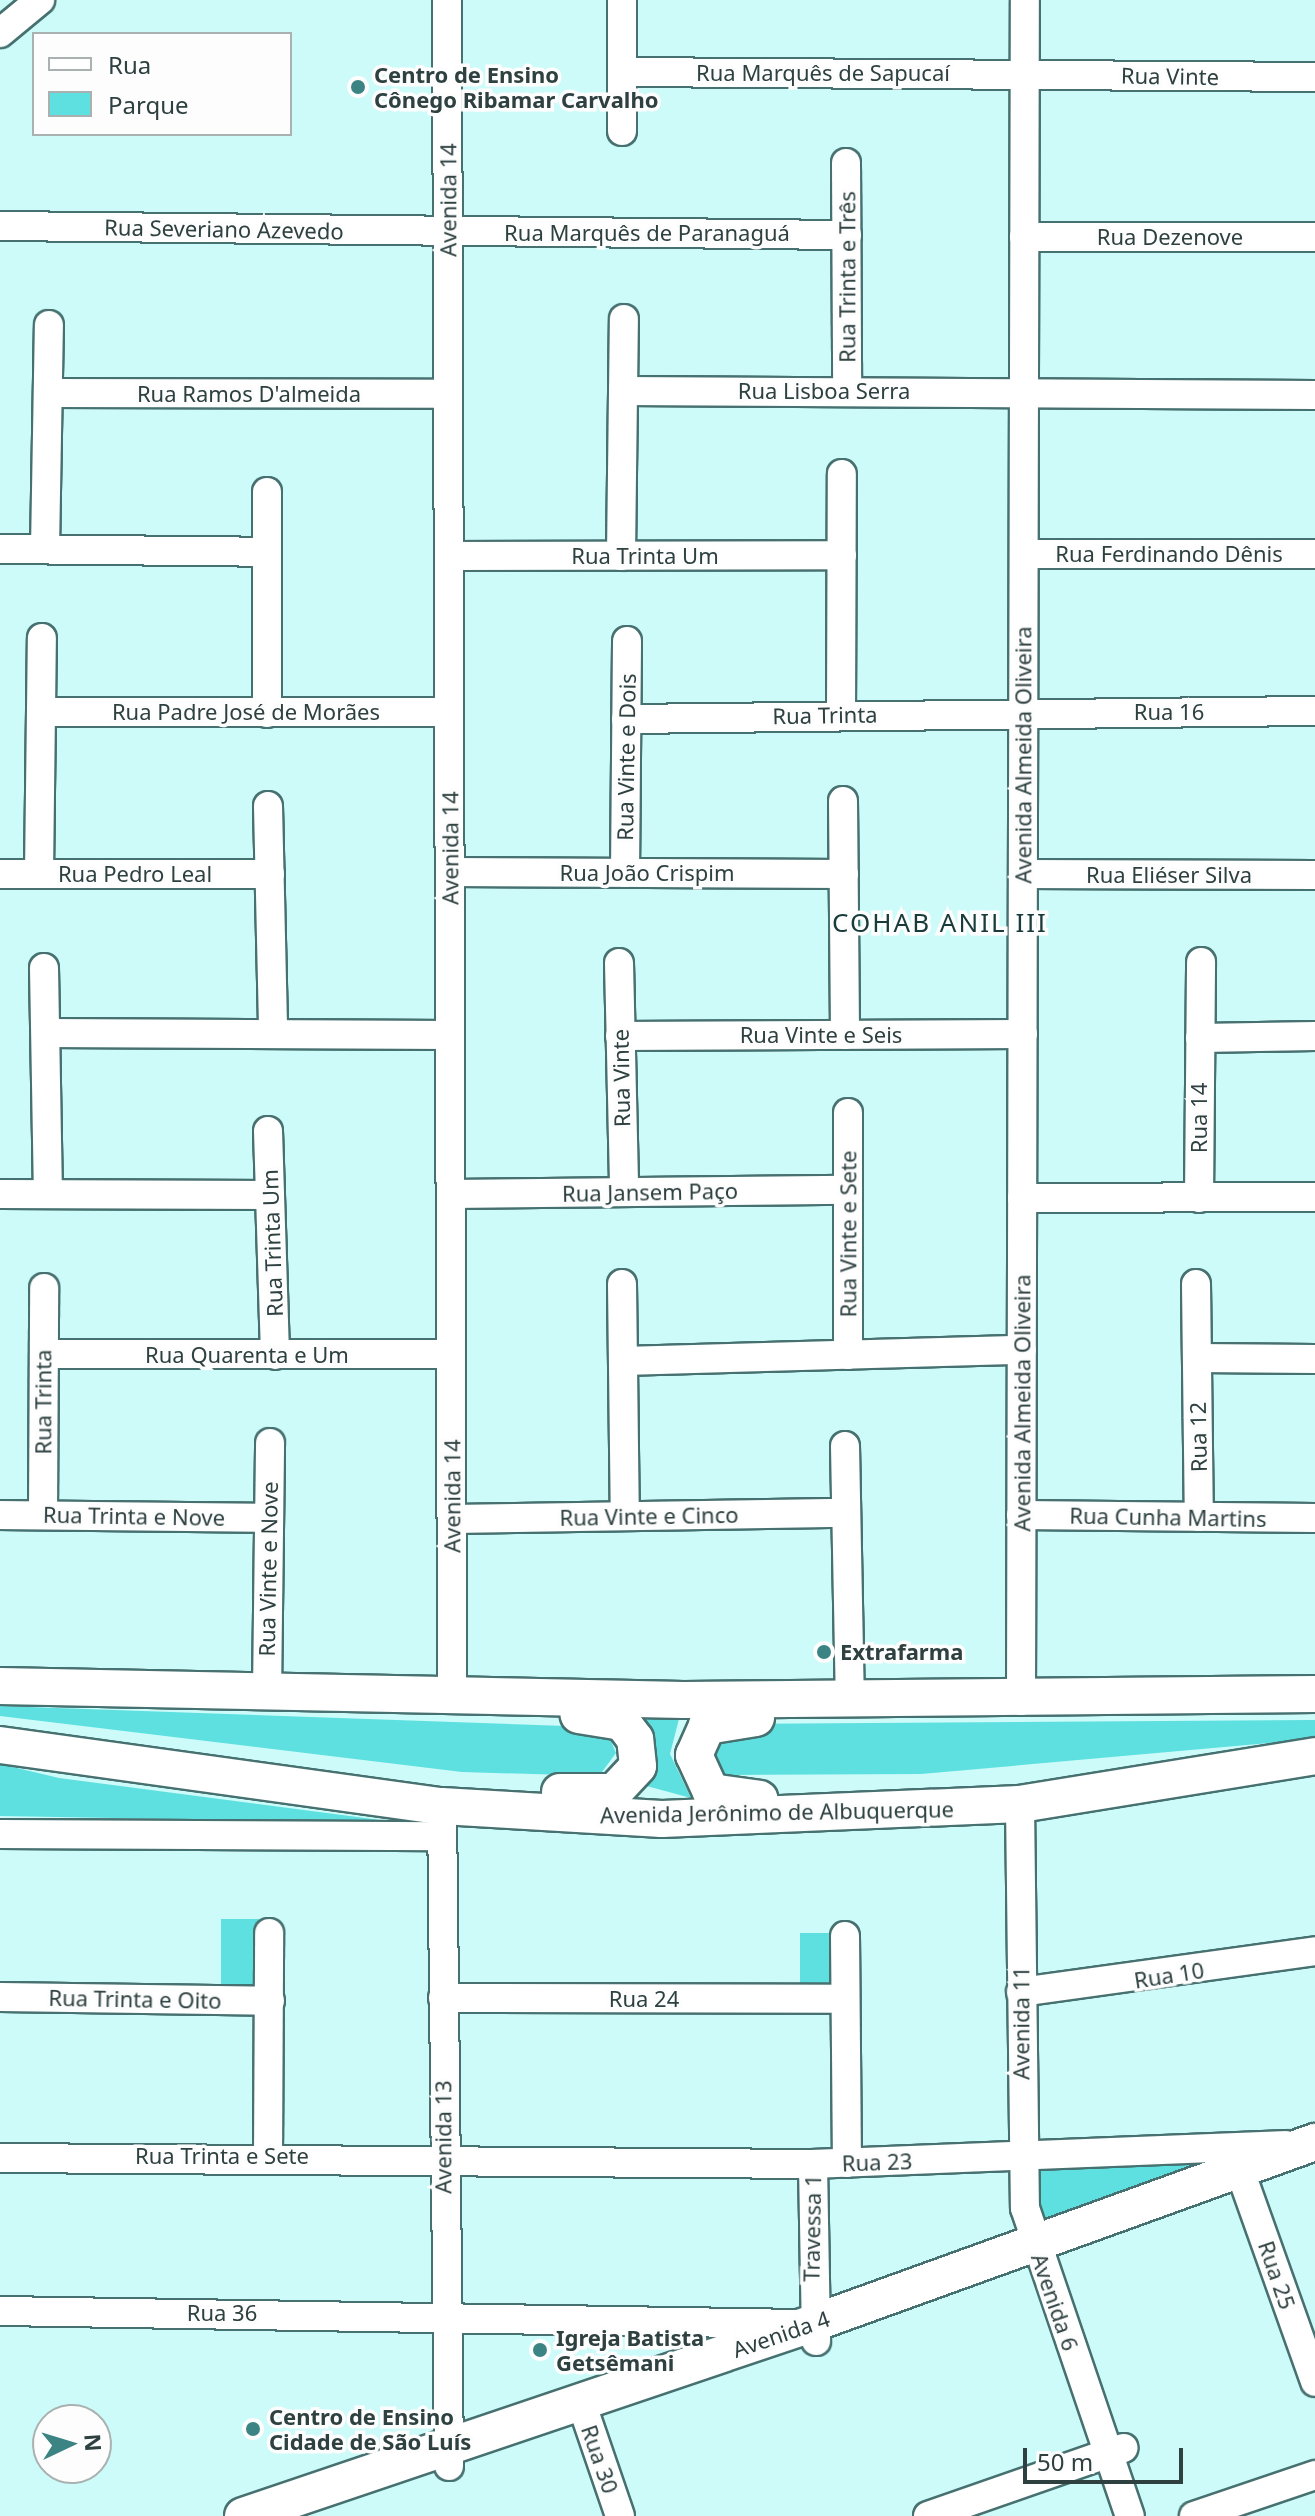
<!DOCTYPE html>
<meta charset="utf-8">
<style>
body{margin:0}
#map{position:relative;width:1315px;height:2516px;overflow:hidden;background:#cdfbf9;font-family:"Noto Sans",sans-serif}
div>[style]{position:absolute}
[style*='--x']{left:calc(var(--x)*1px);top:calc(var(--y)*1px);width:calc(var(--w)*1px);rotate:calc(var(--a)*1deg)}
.green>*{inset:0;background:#5de0df;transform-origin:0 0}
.roads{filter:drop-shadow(2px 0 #477170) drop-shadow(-2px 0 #477170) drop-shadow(0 2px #477170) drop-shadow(0 -2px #477170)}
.minor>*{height:28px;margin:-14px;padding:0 14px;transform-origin:14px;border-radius:14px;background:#fff}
.major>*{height:36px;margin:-18px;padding:0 18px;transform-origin:18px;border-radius:18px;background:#fff}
.dots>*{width:22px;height:22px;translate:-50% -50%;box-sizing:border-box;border:4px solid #fdfdfd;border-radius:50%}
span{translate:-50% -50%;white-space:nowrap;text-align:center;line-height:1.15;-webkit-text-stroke:7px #fdfdfd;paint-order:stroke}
.street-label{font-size:22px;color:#2e4040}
.poi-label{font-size:22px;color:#2e4040;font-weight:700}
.left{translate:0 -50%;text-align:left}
.quarter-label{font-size:26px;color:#193b3b;letter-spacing:2px}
.legend{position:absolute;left:32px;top:32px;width:260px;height:104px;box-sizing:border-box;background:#fdfdfd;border:2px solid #aab1b1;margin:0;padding:10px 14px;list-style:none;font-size:24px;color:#2e4040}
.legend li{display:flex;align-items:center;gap:16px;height:40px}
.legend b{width:40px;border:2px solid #aab1b1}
.north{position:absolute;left:32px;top:2404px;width:80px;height:80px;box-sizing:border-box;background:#fdfdfd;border:2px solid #aab1b1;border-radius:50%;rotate:86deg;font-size:22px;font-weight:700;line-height:32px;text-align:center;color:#2e4040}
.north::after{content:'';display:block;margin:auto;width:28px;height:36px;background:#3c8484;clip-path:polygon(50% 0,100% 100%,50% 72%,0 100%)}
.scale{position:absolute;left:1023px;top:2448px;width:160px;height:36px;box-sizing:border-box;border:4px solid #2e4040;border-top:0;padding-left:10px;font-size:24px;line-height:28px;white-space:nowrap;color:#2e4040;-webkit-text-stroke:6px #fdfdfd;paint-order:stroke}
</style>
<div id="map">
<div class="green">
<i style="clip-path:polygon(0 1706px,594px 1727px,608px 1734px,616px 1753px,599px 1776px,462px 1772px,0 1716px)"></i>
<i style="clip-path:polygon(635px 1710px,680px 1715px,670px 1754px,691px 1798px,643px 1785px)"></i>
<i style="clip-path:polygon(1315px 1720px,1315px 1739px,921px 1774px,720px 1775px,712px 1771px,707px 1733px,719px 1724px)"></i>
<i style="clip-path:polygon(0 1764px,59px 1778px,403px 1823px,0 1816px)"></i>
<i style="left:259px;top:1919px;width:74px;height:38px;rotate:90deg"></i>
<i style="left:800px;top:1933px;width:37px;height:53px"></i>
<i style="clip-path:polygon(1249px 2143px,1040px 2230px,1027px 2162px)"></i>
</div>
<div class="roads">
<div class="minor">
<i style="--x:447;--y:0;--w:1696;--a:89.83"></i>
<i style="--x:622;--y:0;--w:131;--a:90"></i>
<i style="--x:0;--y:33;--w:52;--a:-39.5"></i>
<i style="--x:622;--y:72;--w:693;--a:0.41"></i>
<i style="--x:846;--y:163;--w:228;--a:89.7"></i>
<i style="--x:0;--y:226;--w:847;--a:0.61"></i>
<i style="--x:1024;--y:237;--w:291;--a:0"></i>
<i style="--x:623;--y:391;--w:692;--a:0.33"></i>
<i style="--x:49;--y:393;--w:399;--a:0.1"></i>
<i style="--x:267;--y:492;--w:221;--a:90"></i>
<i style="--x:0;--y:549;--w:267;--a:0.6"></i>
<i style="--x:45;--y:549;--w:224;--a:-89"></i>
<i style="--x:1024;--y:554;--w:291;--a:0"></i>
<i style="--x:449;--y:556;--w:393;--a:-0.1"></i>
<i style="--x:621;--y:556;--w:237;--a:-89.3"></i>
<i style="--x:42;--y:712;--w:407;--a:0"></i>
<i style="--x:841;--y:715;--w:241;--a:-89.8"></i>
<i style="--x:626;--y:719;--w:689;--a:-0.67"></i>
<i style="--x:843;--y:801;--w:234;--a:89.5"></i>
<i style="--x:268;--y:806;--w:228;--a:88.7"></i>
<i style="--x:450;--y:872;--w:394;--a:0.3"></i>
<i style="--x:625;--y:873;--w:232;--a:-89.5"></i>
<i style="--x:0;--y:874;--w:270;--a:0"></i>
<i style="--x:39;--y:874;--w:236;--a:-89.3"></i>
<i style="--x:1023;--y:874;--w:292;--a:0.2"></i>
<i style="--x:619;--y:963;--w:229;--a:88.7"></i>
<i style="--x:44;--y:968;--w:226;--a:89"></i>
<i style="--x:46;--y:1033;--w:404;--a:0.3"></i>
<i style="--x:620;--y:1036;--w:403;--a:-0.3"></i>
<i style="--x:1200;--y:1038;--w:115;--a:-1"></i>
<i style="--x:848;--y:1113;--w:242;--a:90"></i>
<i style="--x:268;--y:1131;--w:224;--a:88.2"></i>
<i style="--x:0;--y:1194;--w:270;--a:0.2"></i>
<i style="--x:451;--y:1194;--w:397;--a:-0.6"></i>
<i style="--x:1022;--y:1198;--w:293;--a:-0.2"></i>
<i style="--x:1199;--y:1198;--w:236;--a:-89.5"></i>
<i style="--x:622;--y:1284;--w:231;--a:89.3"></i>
<i style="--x:1196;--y:1284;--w:233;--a:89.3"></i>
<i style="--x:44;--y:1354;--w:407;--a:0"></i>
<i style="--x:1197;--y:1358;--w:118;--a:0.5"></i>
<i style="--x:623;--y:1361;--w:399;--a:-1.6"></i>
<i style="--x:845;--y:1446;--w:255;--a:88.9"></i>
<i style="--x:0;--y:1515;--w:268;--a:0.6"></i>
<i style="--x:43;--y:1515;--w:227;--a:-89.7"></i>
<i style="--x:1021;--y:1515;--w:294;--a:0.6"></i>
<i style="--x:452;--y:1519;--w:394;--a:-0.9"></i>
<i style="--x:267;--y:1694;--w:251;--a:-89.3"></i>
<i style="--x:1021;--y:1701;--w:1701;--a:-89.87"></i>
<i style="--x:1020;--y:1804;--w:404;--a:89.3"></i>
<i style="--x:1025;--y:2208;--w:325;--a:71.2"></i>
<i style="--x:442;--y:1806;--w:660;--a:89.39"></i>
<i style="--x:0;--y:1834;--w:442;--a:0.3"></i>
<i style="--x:845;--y:1936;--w:227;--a:89.5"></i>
<i style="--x:1021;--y:1992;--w:297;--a:-7.9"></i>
<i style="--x:0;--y:1997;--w:270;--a:0.8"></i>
<i style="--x:443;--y:1998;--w:402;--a:0.1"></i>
<i style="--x:268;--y:2156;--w:223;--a:-89.7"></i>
<i style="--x:0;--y:2158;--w:813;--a:0.42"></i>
<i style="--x:813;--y:2164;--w:473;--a:-2.3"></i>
<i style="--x:813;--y:2164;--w:177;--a:89"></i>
<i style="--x:1239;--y:2168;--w:227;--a:70.4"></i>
<i style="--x:0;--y:2311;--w:799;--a:0.93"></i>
<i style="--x:581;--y:2402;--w:120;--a:71.1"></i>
<i style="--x:928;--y:2516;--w:207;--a:-19.2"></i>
<i style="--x:1194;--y:2516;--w:128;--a:-18.7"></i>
</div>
<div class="major">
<i style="--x:0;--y:1686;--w:684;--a:1.17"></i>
<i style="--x:684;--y:1700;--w:631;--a:-0.54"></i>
<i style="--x:756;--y:1718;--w:50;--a:170.7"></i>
<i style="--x:707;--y:1726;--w:32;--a:114"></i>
<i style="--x:694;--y:1755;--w:41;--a:65.3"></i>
<i style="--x:711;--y:1792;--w:49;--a:8.1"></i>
<i style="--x:0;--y:1745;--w:446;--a:7.9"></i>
<i style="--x:442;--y:1806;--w:220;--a:3.4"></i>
<i style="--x:662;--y:1819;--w:358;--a:-2.4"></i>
<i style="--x:1020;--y:1804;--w:299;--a:-9.2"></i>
<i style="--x:560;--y:1792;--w:54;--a:0"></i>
<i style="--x:614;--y:1792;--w:35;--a:-47"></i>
<i style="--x:638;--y:1766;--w:27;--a:-96"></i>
<i style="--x:635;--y:1739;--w:21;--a:-127"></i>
<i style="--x:622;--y:1722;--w:44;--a:-170.8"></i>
<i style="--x:243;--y:2516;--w:600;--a:-18.68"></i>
<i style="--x:811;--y:2324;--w:536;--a:-19.86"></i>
</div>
</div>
<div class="dots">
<i style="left:358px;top:87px;background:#3c8484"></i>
<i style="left:824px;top:1652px;background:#3c8484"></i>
<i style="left:540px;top:2350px;background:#3c8484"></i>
<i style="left:253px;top:2429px;background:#3c8484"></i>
</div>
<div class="street-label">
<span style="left:823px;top:73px">Rua Marquês de Sapucaí</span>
<span style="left:1170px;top:76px;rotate:1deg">Rua Vinte</span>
<span style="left:448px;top:200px;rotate:-90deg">Avenida 14</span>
<span style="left:224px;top:229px;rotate:1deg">Rua Severiano Azevedo</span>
<span style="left:647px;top:233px">Rua Marquês de Paranaguá</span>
<span style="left:1170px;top:237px">Rua Dezenove</span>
<span style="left:847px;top:277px;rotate:-90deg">Rua Trinta e Três</span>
<span style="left:824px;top:391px">Rua Lisboa Serra</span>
<span style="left:249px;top:394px">Rua Ramos D'almeida</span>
<span style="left:1169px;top:554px">Rua Ferdinando Dênis</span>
<span style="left:645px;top:556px">Rua Trinta Um</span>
<span style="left:246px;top:712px">Rua Padre José de Morães</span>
<span style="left:1169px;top:712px">Rua 16</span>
<span style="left:825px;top:715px;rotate:-1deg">Rua Trinta</span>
<span style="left:1023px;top:755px;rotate:-90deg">Avenida Almeida Oliveira</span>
<span style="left:626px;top:757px;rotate:-89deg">Rua Vinte e Dois</span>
<span style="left:450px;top:848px;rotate:-90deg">Avenida 14</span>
<span style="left:647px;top:873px">Rua João Crispim</span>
<span style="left:135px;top:874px">Rua Pedro Leal</span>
<span style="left:1169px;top:875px">Rua Eliéser Silva</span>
<span style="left:821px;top:1035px">Rua Vinte e Seis</span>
<span style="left:621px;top:1078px;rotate:-91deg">Rua Vinte</span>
<span style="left:1199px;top:1118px;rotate:-90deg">Rua 14</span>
<span style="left:650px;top:1192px;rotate:-1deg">Rua Jansem Paço</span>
<span style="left:848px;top:1234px;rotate:-90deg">Rua Vinte e Sete</span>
<span style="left:272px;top:1243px;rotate:-92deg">Rua Trinta Um</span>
<span style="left:247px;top:1355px">Rua Quarenta e Um</span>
<span style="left:43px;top:1402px;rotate:-90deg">Rua Trinta</span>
<span style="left:1022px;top:1403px;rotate:-90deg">Avenida Almeida Oliveira</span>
<span style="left:1198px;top:1437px;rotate:-91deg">Rua 12</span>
<span style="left:452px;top:1496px;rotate:-90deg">Avenida 14</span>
<span style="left:134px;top:1516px;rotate:1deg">Rua Trinta e Nove</span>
<span style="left:649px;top:1516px;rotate:-1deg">Rua Vinte e Cinco</span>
<span style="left:1168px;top:1517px;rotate:1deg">Rua Cunha Martins</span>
<span style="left:268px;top:1569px;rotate:-89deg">Rua Vinte e Nove</span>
<span style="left:777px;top:1812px;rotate:-1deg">Avenida Jerônimo de Albuquerque</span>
<span style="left:1169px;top:1975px;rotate:-9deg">Rua 10</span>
<span style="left:135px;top:1999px;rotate:1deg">Rua Trinta e Oito</span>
<span style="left:644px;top:1999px">Rua 24</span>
<span style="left:1021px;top:2023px;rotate:-90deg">Avenida 11</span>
<span style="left:443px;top:2137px;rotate:-90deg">Avenida 13</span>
<span style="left:222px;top:2156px">Rua Trinta e Sete</span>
<span style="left:877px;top:2162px;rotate:-2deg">Rua 23</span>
<span style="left:812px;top:2228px;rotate:-89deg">Travessa 1</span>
<span style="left:1277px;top:2275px;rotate:71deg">Rua 25</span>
<span style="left:1055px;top:2302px;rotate:71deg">Avenida 6</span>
<span style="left:222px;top:2313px">Rua 36</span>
<span style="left:781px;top:2334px;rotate:-19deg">Avenida 4</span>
<span style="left:600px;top:2459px;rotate:71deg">Rua 30</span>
</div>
<div class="poi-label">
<span class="left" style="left:374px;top:87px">Centro de Ensino<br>Cônego Ribamar Carvalho</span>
<span class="left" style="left:840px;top:1652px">Extrafarma</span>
<span class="left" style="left:556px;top:2350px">Igreja Batista<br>Getsêmani</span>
<span class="left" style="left:269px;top:2429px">Centro de Ensino<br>Cidade de São Luís</span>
</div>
<div class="quarter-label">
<span style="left:940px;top:923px">COHAB ANIL III</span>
</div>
<ul class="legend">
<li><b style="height:10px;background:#fff"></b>Rua</li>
<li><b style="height:22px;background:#5de0df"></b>Parque</li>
</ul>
<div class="north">N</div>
<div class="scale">50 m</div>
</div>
